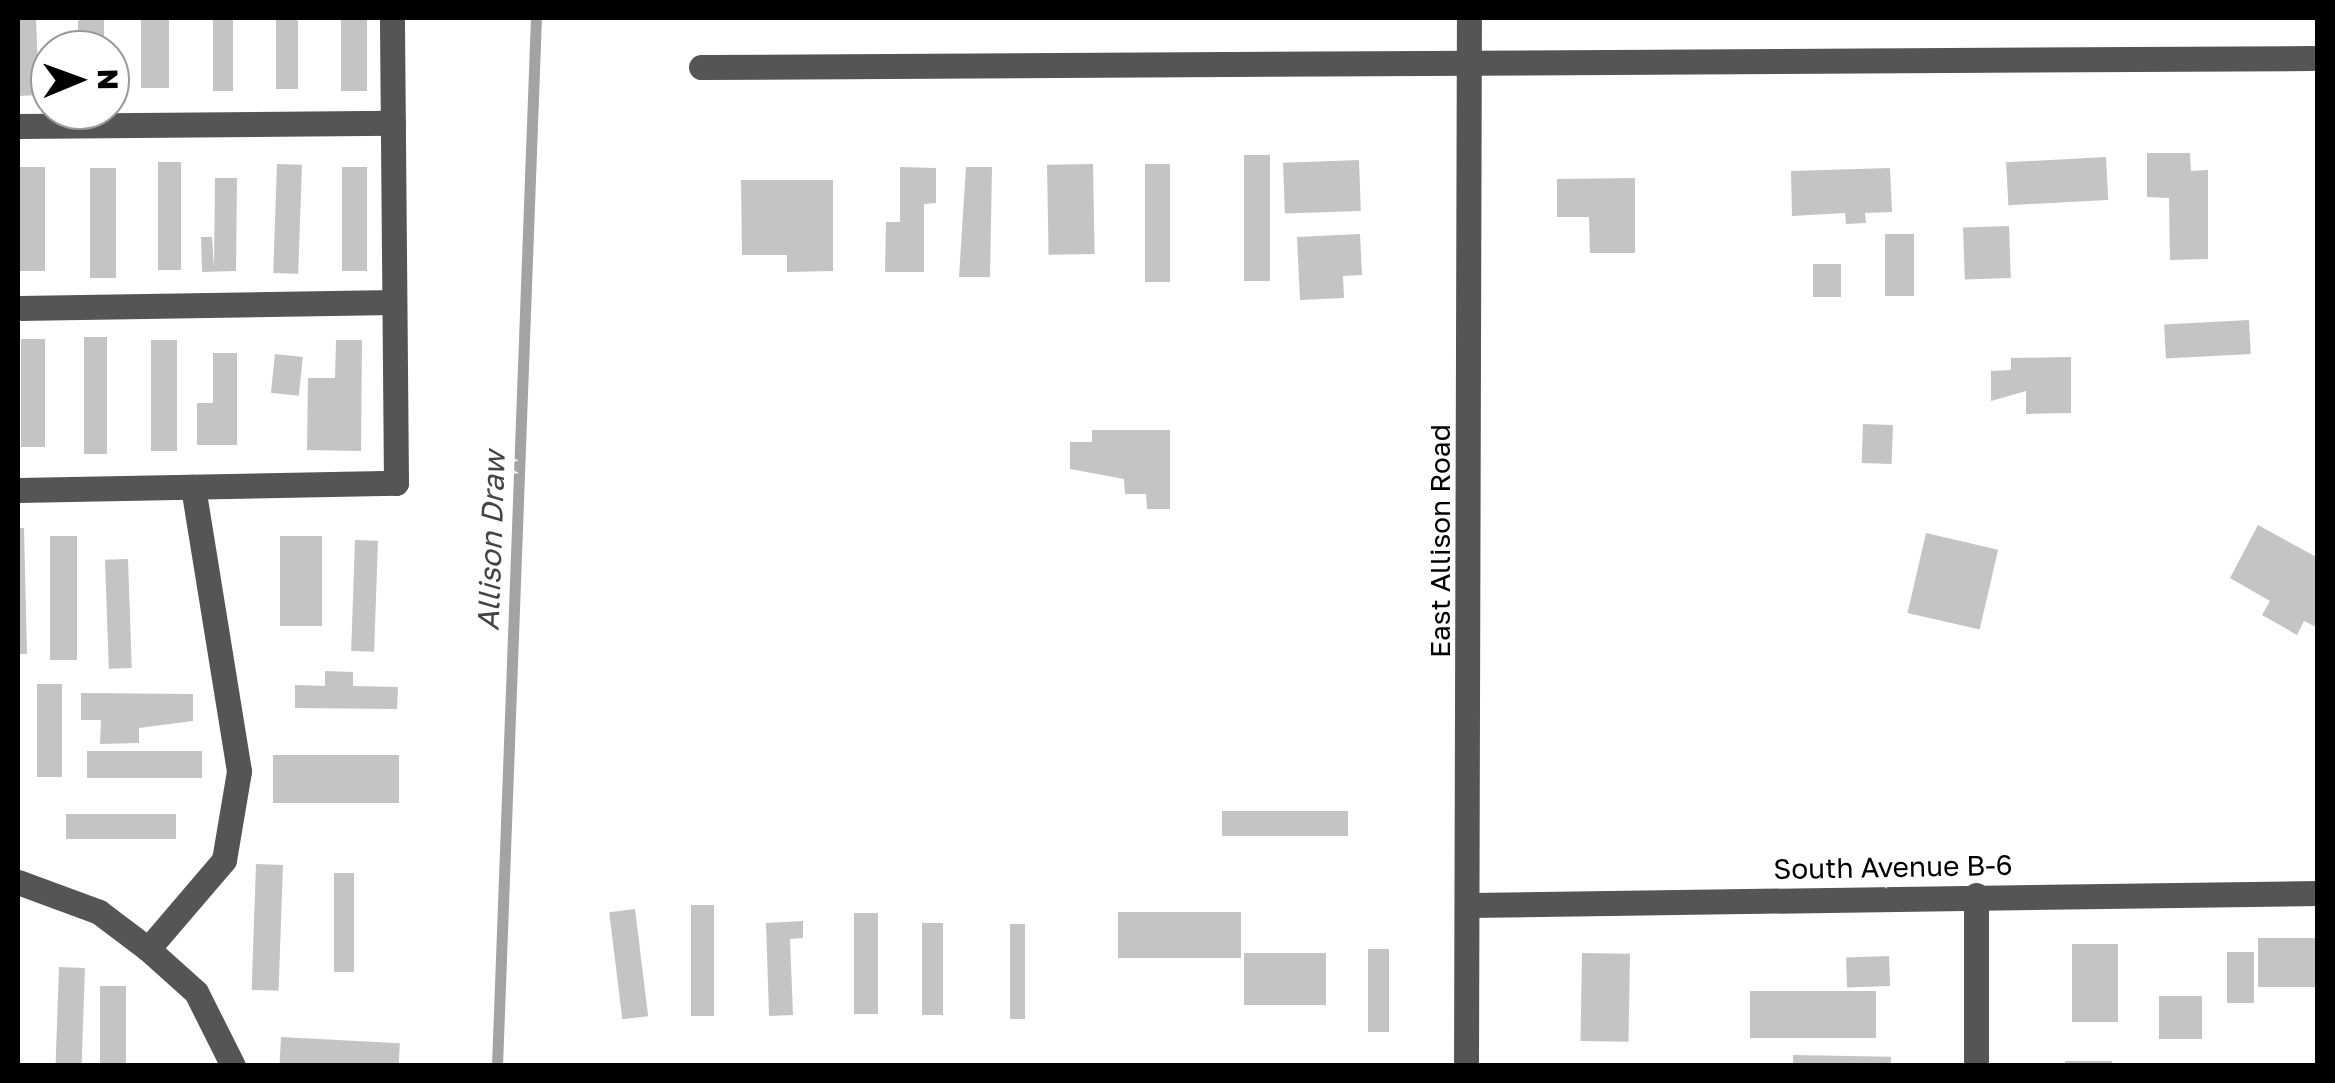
<!DOCTYPE html>
<style>
body{margin:0}
#map{position:relative;width:2335px;height:1083px;overflow:hidden;background:#fff;font-family:"Golos Text",sans-serif}
div>[style]{position:absolute}
[style*='--x']{left:calc(var(--x)*1px);top:calc(var(--y)*1px);width:calc(var(--w)*1px);rotate:calc(var(--a)*1deg)}
.stream>*{height:11px;margin:-5.5px;padding:0 5.5px;transform-origin:5.5px;border-radius:5.5px;background:#a3a3a3}
.building>*{inset:0;background:#c4c4c4;transform-origin:0 0}
.minor>*{height:25px;margin:-12.5px;padding:0 12.5px;transform-origin:12.5px;border-radius:12.5px;background:#555}
span{translate:-50% -50%;white-space:nowrap;text-align:center;line-height:1.15;-webkit-text-stroke:10px #fff;paint-order:stroke}
.street-label{font-size:28px;color:#000}
.water-label{font-size:30px;color:#444;font-style:italic}
.frame{position:absolute;inset:0;border:20px solid #000;pointer-events:none}
.north{position:absolute;left:30px;top:30px;width:100px;height:100px;box-sizing:border-box;background:#fff;border:2px solid #999;border-radius:50%;rotate:89deg;font-size:28px;font-weight:700;line-height:40px;text-align:center;color:#000}
.north::after{content:'';display:block;margin:auto;width:35px;height:45px;background:#000;clip-path:polygon(50% 0,100% 100%,50% 72%,0 100%)}
</style>
<div id="map">
<div class="stream">
<i style="--x:497;--y:1066;--w:1049;--a:-87.87"></i>
</div>
<div class="building">
<i style="clip-path:polygon(18px 18px,36px 18px,39px 95px,18px 96px)"></i>
<i style="left:78px;top:18px;width:26px;height:32px"></i>
<i style="left:141px;top:18px;width:28px;height:70px"></i>
<i style="left:213px;top:18px;width:20px;height:73px"></i>
<i style="left:276px;top:18px;width:22px;height:71px"></i>
<i style="left:341px;top:18px;width:26px;height:73px"></i>
<i style="clip-path:polygon(2147px 153px,2190px 153px,2191px 171px,2208px 170px,2208px 259px,2170px 260px,2169px 198px,2147px 197px)"></i>
<i style="left:1270px;top:155px;width:126px;height:26px;rotate:90deg"></i>
<i style="left:2106px;top:157px;width:43px;height:100px;rotate:87deg"></i>
<i style="left:1359px;top:160px;width:51px;height:76px;rotate:88deg"></i>
<i style="left:158px;top:162px;width:23px;height:108px"></i>
<i style="left:277px;top:164px;width:25px;height:109px;rotate:2deg"></i>
<i style="left:1093px;top:164px;width:90px;height:46px;rotate:89deg"></i>
<i style="left:1145px;top:164px;width:25px;height:118px"></i>
<i style="left:18px;top:167px;width:27px;height:104px"></i>
<i style="left:342px;top:167px;width:25px;height:104px"></i>
<i style="clip-path:polygon(900px 167px,936px 168px,936px 203px,924px 204px,924px 272px,885px 272px,886px 222px,900px 222px)"></i>
<i style="clip-path:polygon(966px 167px,992px 167px,990px 277px,959px 277px)"></i>
<i style="left:90px;top:168px;width:26px;height:110px"></i>
<i style="clip-path:polygon(1890px 168px,1892px 212px,1865px 213px,1866px 223px,1846px 224px,1845px 213px,1792px 216px,1791px 171px)"></i>
<i style="clip-path:polygon(215px 178px,237px 178px,236px 271px,202px 272px,201px 237px,212px 237px,214px 267px)"></i>
<i style="clip-path:polygon(1635px 178px,1635px 253px,1590px 253px,1589px 217px,1557px 217px,1557px 179px)"></i>
<i style="clip-path:polygon(741px 180px,833px 180px,833px 271px,787px 272px,787px 255px,742px 255px)"></i>
<i style="left:2009px;top:226px;width:52px;height:46px;rotate:88deg"></i>
<i style="clip-path:polygon(1360px 234px,1362px 275px,1343px 276px,1344px 298px,1300px 300px,1297px 237px)"></i>
<i style="left:1885px;top:234px;width:29px;height:62px"></i>
<i style="left:1813px;top:264px;width:28px;height:33px"></i>
<i style="left:2249px;top:320px;width:34px;height:85px;rotate:87deg"></i>
<i style="left:84px;top:337px;width:23px;height:117px"></i>
<i style="left:21px;top:339px;width:24px;height:108px"></i>
<i style="left:151px;top:340px;width:26px;height:111px"></i>
<i style="clip-path:polygon(336px 340px,362px 340px,361px 451px,307px 450px,308px 378px,335px 378px)"></i>
<i style="clip-path:polygon(213px 353px,237px 353px,237px 445px,197px 445px,197px 403px,213px 403px)"></i>
<i style="left:275px;top:354px;width:28px;height:39px;rotate:6deg"></i>
<i style="clip-path:polygon(2071px 357px,2071px 413px,2026px 414px,2026px 391px,1991px 401px,1991px 371px,2011px 370px,2011px 358px)"></i>
<i style="left:1863px;top:424px;width:30px;height:39px;rotate:2deg"></i>
<i style="clip-path:polygon(1092px 430px,1170px 430px,1170px 509px,1147px 509px,1146px 494px,1125px 494px,1124px 479px,1070px 469px,1070px 442px,1092px 442px)"></i>
<i style="clip-path:polygon(2258px 525px,2318px 558px,2318px 628px,2304px 621px,2297px 635px,2262px 615px,2270px 601px,2230px 578px)"></i>
<i style="clip-path:polygon(18px 528px,24px 528px,27px 654px,18px 654px)"></i>
<i style="left:1926px;top:533px;width:74px;height:82px;rotate:13deg"></i>
<i style="left:50px;top:536px;width:27px;height:124px"></i>
<i style="left:280px;top:536px;width:42px;height:90px"></i>
<i style="left:355px;top:540px;width:23px;height:111px;rotate:2deg"></i>
<i style="left:128px;top:559px;width:109px;height:23px;rotate:88deg"></i>
<i style="clip-path:polygon(325px 671px,353px 672px,353px 686px,398px 687px,397px 709px,295px 708px,295px 685px,325px 686px)"></i>
<i style="left:37px;top:684px;width:25px;height:93px"></i>
<i style="clip-path:polygon(81px 693px,193px 694px,193px 721px,139px 728px,139px 743px,100px 744px,101px 720px,81px 720px)"></i>
<i style="left:87px;top:751px;width:115px;height:27px"></i>
<i style="left:273px;top:755px;width:126px;height:48px"></i>
<i style="left:1348px;top:811px;width:25px;height:126px;rotate:90deg"></i>
<i style="left:66px;top:814px;width:110px;height:25px"></i>
<i style="left:256px;top:864px;width:27px;height:126px;rotate:2deg"></i>
<i style="left:334px;top:873px;width:20px;height:99px"></i>
<i style="left:691px;top:905px;width:23px;height:111px"></i>
<i style="left:635px;top:909px;width:108px;height:26px;rotate:83deg"></i>
<i style="left:1118px;top:912px;width:123px;height:46px"></i>
<i style="left:854px;top:913px;width:24px;height:101px"></i>
<i style="clip-path:polygon(803px 921px,803px 938px,790px 939px,793px 1015px,769px 1016px,766px 923px)"></i>
<i style="left:922px;top:923px;width:21px;height:92px"></i>
<i style="left:1010px;top:924px;width:15px;height:95px"></i>
<i style="left:2318px;top:938px;width:49px;height:60px;rotate:90deg"></i>
<i style="left:2072px;top:944px;width:46px;height:78px"></i>
<i style="left:1368px;top:949px;width:21px;height:83px"></i>
<i style="left:2227px;top:952px;width:27px;height:51px"></i>
<i style="left:1326px;top:953px;width:52px;height:82px;rotate:90deg"></i>
<i style="left:1582px;top:953px;width:48px;height:88px;rotate:1deg"></i>
<i style="left:1889px;top:956px;width:30px;height:43px;rotate:88deg"></i>
<i style="left:59px;top:967px;width:26px;height:99px;rotate:2deg"></i>
<i style="left:100px;top:986px;width:26px;height:80px"></i>
<i style="left:1876px;top:991px;width:47px;height:126px;rotate:90deg"></i>
<i style="left:2159px;top:996px;width:43px;height:43px"></i>
<i style="left:281px;top:1037px;width:119px;height:26px;rotate:3deg"></i>
<i style="left:1793px;top:1055px;width:98px;height:11px;rotate:1deg"></i>
<i style="left:2065px;top:1061px;width:47px;height:5px"></i>
</div>
<div class="minor">
<i style="--x:701;--y:67;--w:1611;--a:-0.32"></i>
<i style="--x:18;--y:126;--w:375;--a:-0.5"></i>
<i style="--x:18;--y:308;--w:376;--a:-0.9"></i>
<i style="--x:18;--y:490;--w:378;--a:-1.1"></i>
<i style="--x:396;--y:483;--w:465;--a:-90.5"></i>
<i style="--x:18;--y:882;--w:86;--a:20.3"></i>
<i style="--x:99;--y:912;--w:61;--a:37.1"></i>
<i style="--x:148;--y:949;--w:117;--a:-49.5"></i>
<i style="--x:224;--y:860;--w:90;--a:-80.4"></i>
<i style="--x:239;--y:771;--w:288;--a:-99.2"></i>
<i style="--x:1976;--y:895;--w:171;--a:90"></i>
<i style="--x:1469;--y:905;--w:849;--a:-0.81"></i>
<i style="--x:148;--y:949;--w:64;--a:41.9"></i>
<i style="--x:196;--y:992;--w:83;--a:63.4"></i>
<i style="--x:1466;--y:1066;--w:1048;--a:-89.84"></i>
</div>
<div class="street-label">
<span style="left:1440px;top:541px;rotate:-90deg">East Allison Road</span>
<span style="left:1893px;top:867px;rotate:-1deg">South Avenue B-6</span>
</div>
<div class="water-label">
<span style="left:491px;top:541px;rotate:-88deg">Allison Draw</span>
</div>
<div class="frame"></div>
<div class="north">N</div>
</div>
